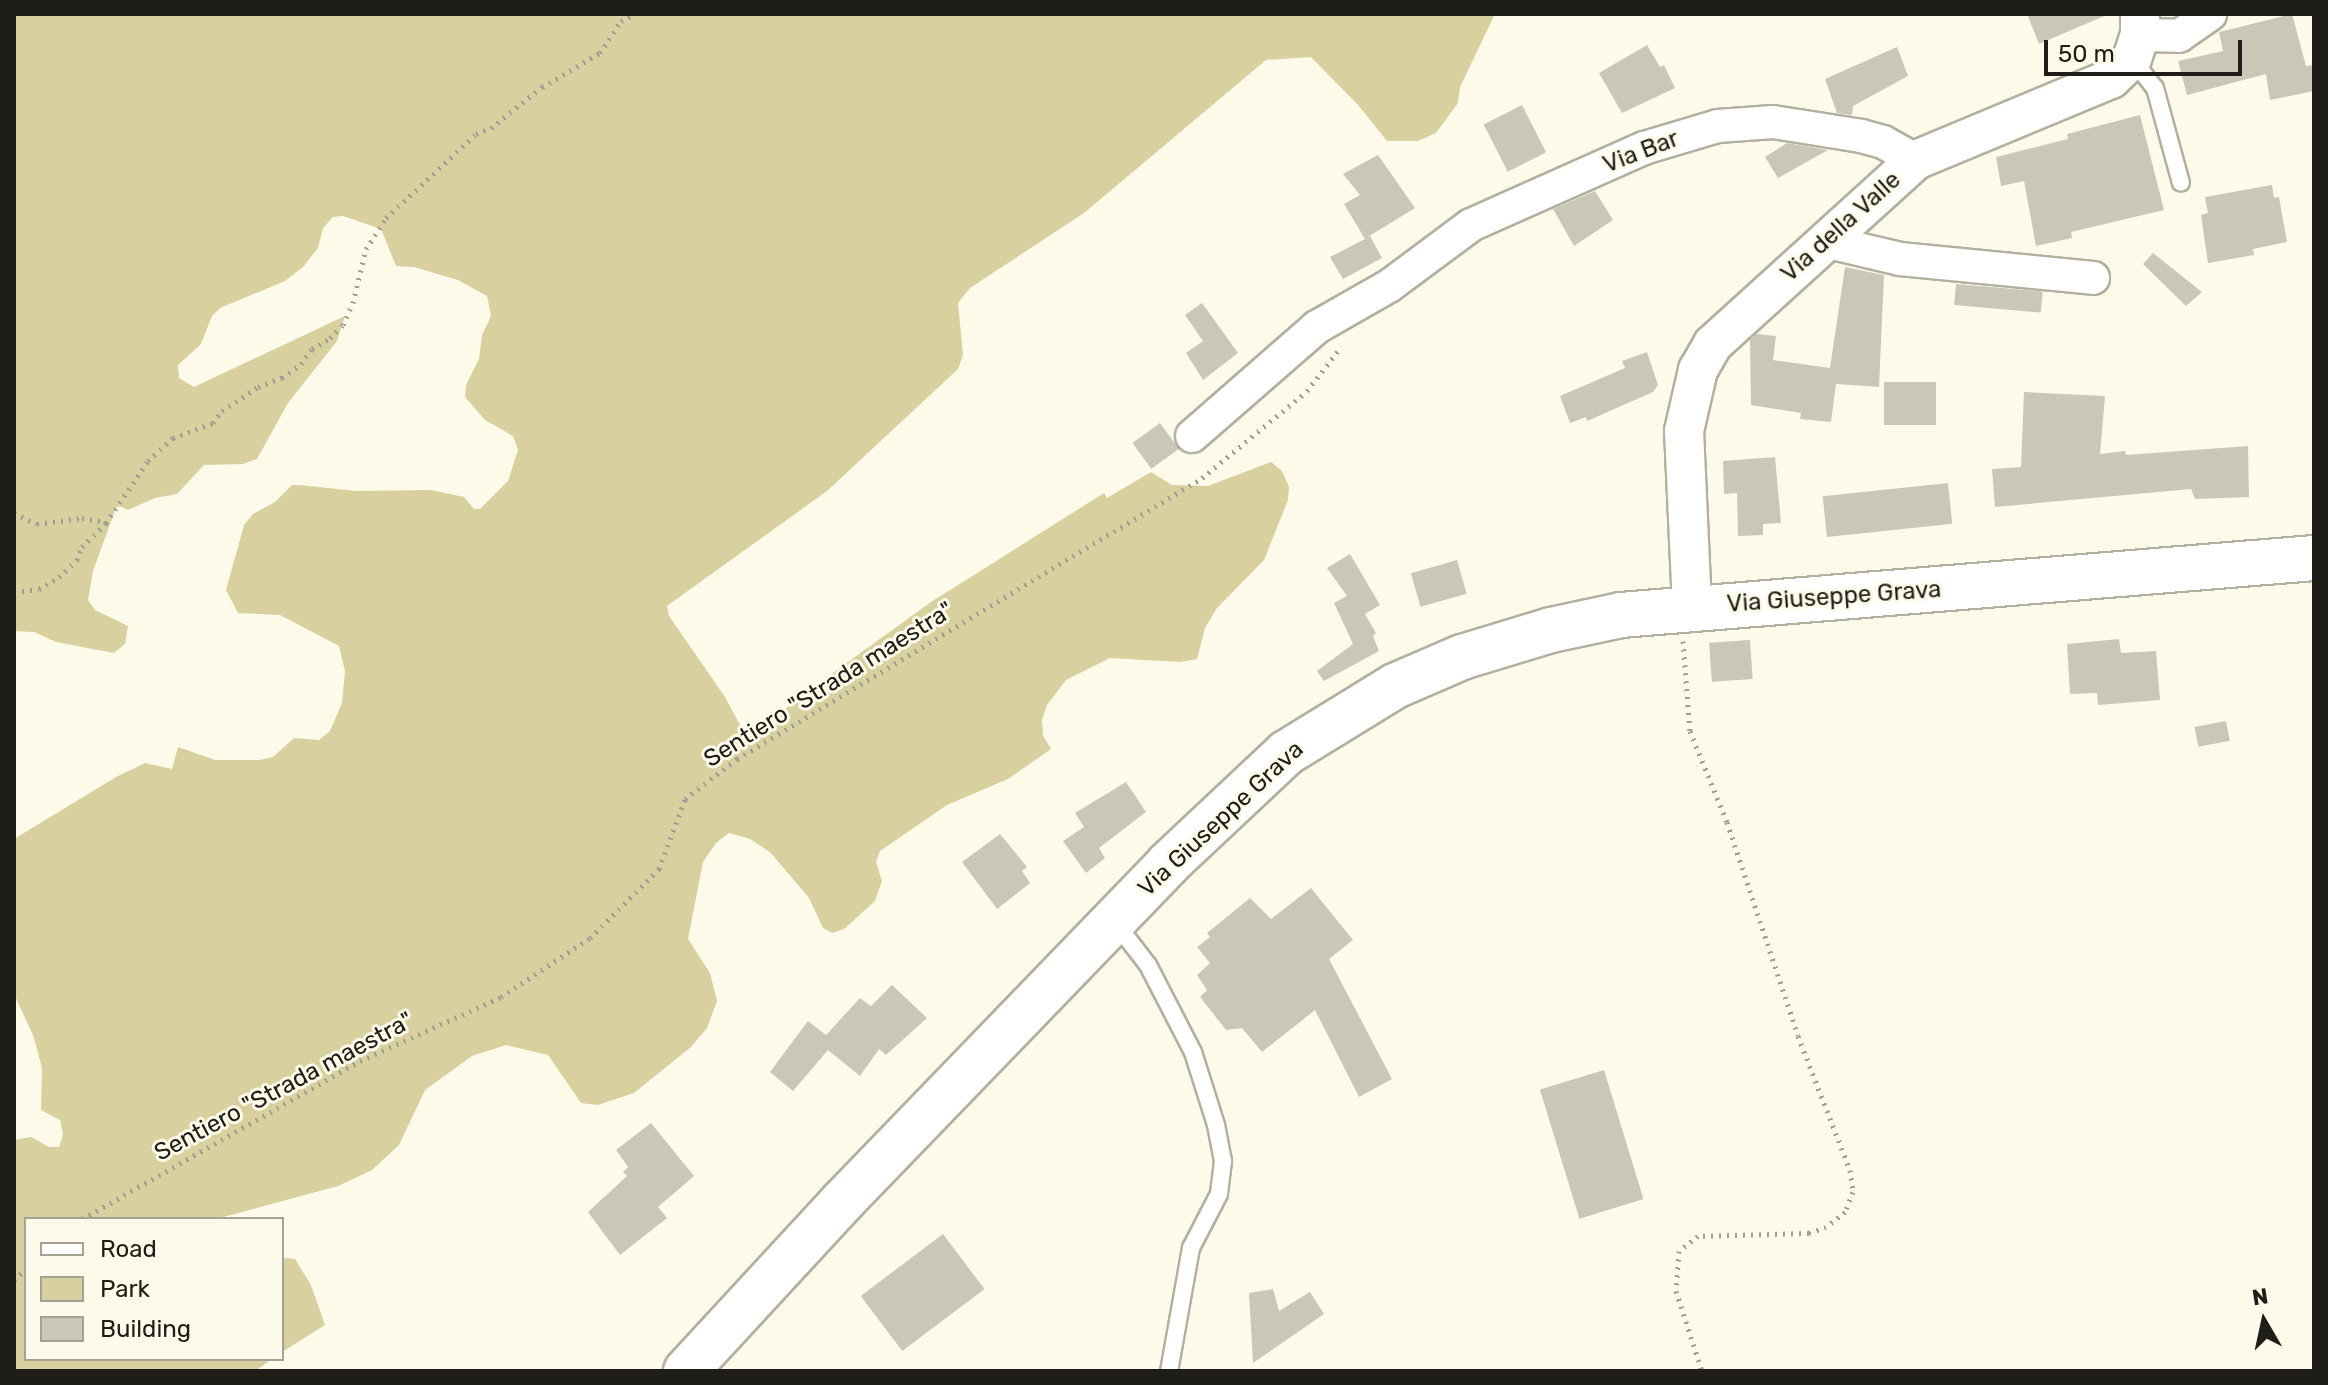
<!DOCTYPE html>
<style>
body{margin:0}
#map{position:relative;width:2328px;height:1385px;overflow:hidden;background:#fdfae9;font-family:Rubik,sans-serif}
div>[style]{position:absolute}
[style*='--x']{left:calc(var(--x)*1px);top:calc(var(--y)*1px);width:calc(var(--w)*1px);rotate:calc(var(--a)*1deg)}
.green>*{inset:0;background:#d8d09f}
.building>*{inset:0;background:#cac7b7;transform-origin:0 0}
.path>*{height:5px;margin-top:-2.5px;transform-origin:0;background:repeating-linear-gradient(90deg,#a09e92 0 2px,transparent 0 8px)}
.roads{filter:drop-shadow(2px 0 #b2b09f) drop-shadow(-2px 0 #b2b09f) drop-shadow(0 2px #b2b09f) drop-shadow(0 -2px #b2b09f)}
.service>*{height:16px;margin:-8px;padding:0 8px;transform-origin:8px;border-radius:8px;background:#fff}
.minor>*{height:32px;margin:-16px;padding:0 16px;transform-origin:16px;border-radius:16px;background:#fff}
.tertiary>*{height:38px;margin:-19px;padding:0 19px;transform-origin:19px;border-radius:19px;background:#fff}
.secondary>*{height:44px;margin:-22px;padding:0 22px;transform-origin:22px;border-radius:22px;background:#fff}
span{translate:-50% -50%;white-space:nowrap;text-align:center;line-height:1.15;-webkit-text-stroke:6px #fdfae9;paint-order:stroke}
.street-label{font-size:24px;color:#1e1d17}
.frame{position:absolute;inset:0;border:16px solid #1e1d17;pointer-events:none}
.legend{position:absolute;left:24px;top:1217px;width:260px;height:144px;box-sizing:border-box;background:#fdfae9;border:2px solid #a4a295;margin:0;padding:10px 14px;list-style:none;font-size:24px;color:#1e1d17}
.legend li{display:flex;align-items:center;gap:16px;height:40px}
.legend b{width:40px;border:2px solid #a4a295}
.north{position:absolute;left:2224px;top:1281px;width:80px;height:80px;-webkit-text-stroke:6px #fdfae9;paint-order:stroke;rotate:351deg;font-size:22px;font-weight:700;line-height:32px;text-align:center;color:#1e1d17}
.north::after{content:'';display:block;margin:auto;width:28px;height:36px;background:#1e1d17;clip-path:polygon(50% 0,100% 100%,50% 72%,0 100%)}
.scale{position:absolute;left:2044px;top:40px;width:198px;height:36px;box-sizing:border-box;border:4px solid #1e1d17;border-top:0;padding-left:10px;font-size:24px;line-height:28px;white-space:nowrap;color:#1e1d17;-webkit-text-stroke:6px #fdfae9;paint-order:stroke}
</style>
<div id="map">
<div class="green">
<i style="clip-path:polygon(14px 14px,1495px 14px,1460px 87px,1458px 103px,1436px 133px,1418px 141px,1387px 141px,1359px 106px,1311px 57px,1266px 60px,1084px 213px,970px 288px,958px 303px,963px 355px,958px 369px,827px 491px,667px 606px,669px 616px,725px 697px,749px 742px,794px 701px,931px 602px,1104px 493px,1107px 498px,1151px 472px,1172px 485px,1208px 486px,1271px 462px,1282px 471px,1289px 487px,1288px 500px,1264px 560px,1217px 608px,1205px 628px,1197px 659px,1180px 662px,1110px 658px,1066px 680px,1047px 705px,1042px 720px,1043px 736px,1051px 749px,1008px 779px,947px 805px,880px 851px,876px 862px,882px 881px,875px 901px,844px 929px,832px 933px,823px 928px,809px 898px,770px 852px,750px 839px,729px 833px,716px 843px,703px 862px,688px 939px,710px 973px,717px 1001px,707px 1028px,691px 1047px,634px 1093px,598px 1105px,581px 1103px,548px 1055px,506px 1045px,472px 1056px,425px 1090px,399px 1145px,372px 1170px,338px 1186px,216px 1219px,26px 1219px,26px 1359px,272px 1359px,255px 1371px,14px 1371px,14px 1140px,31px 1137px,49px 1147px,59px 1147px,63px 1134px,60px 1120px,41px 1110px,42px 1068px,33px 1035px,14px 994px,14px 839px,116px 777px,145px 763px,172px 769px,178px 747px,215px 760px,259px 760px,273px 757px,294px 738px,319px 740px,330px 731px,342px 703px,345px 671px,339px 646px,280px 615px,238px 613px,226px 590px,244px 525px,253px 514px,275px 502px,292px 485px,299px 485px,356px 491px,431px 490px,464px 497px,474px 509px,480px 509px,508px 481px,518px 450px,513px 436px,485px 420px,465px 397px,466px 385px,479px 359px,482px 335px,491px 316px,487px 296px,458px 280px,414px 267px,396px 266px,381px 229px,343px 216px,333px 217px,323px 228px,318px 248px,303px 267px,285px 281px,220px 308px,212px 316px,201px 344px,178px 365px,179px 378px,194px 387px,345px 316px,337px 341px,288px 403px,257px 459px,243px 464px,204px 465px,177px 494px,155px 498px,128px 510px,119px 506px,116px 508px,93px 571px,88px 600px,95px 610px,128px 626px,125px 644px,114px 653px,56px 642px,34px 632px,14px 631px)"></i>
<i style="clip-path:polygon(286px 1258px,295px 1259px,311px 1285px,325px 1325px,282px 1352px,282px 1260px)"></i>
</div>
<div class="building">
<i style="clip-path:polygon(2027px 14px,2109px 14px,2039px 44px)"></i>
<i style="clip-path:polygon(2292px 14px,2306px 66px,2314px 65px,2314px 91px,2270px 100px,2266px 74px,2187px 95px,2178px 61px,2223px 51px,2219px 32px)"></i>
<i style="clip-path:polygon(1647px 45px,1660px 67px,1664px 65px,1675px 88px,1622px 113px,1599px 73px)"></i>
<i style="clip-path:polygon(1897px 47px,1908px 76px,1853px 106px,1852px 115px,1837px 113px,1825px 79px)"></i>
<i style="left:1522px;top:105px;width:53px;height:43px;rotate:63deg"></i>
<i style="clip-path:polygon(2140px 115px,2164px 210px,2071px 232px,2072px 238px,2036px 246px,2024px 181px,2001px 186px,1996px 157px,2068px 139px,2067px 134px)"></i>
<i style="clip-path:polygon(1787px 143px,1828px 150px,1778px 178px,1765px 157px)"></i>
<i style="clip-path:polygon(1378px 155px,1415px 208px,1366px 238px,1370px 236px,1382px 258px,1343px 279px,1330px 257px,1365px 239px,1344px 204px,1360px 195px,1343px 174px)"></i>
<i style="clip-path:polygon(2272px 185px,2274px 198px,2279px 197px,2287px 242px,2253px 249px,2254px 255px,2208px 263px,2201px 215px,2208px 213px,2205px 197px)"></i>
<i style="clip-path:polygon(1595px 191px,1613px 220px,1574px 246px,1553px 209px)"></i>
<i style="clip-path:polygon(2153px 253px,2202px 292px,2186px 306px,2143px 264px)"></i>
<i style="clip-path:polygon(1845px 267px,1884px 275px,1879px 387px,1836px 384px,1831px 422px,1800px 419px,1801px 413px,1751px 405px,1750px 340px,1757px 334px,1776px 336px,1773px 360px,1830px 368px)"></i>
<i style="left:1956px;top:284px;width:87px;height:21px;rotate:5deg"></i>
<i style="clip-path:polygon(1202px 303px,1238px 353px,1203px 380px,1186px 353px,1203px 341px,1185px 315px)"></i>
<i style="clip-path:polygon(1647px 352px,1658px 385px,1653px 392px,1587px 421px,1586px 417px,1570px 423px,1560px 396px,1625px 368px,1622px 361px)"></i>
<i style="left:1884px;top:382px;width:52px;height:43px"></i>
<i style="clip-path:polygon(2024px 392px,2105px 396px,2100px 454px,2125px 451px,2126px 455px,2248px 446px,2249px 497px,2195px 499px,2191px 489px,1995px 507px,1992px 469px,2021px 467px)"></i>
<i style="left:1160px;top:423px;width:32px;height:34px;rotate:54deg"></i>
<i style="clip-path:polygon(1775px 457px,1781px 523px,1763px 524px,1763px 535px,1738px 536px,1737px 493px,1724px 494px,1723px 461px)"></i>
<i style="left:1948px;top:483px;width:41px;height:126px;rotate:84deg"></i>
<i style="clip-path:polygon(1350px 554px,1380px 605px,1365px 614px,1376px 633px,1373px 636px,1379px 651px,1324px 681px,1317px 671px,1353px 644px,1334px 603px,1347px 596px,1327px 568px)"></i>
<i style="left:1457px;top:560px;width:35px;height:48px;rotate:74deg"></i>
<i style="clip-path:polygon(2119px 639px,2121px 653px,2156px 651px,2160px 700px,2098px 705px,2097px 693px,2070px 694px,2067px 644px)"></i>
<i style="left:1750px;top:640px;width:39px;height:41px;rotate:86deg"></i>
<i style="left:2226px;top:721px;width:20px;height:32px;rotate:79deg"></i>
<i style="clip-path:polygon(1126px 782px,1146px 812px,1099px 848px,1105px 858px,1086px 873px,1063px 841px,1084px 827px,1075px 813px)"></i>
<i style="clip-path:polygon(1000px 834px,1027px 867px,1022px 871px,1030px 883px,997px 909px,962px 862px)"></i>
<i style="clip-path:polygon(1311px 888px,1353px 940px,1329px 959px,1392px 1079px,1359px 1097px,1315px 1010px,1262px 1052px,1242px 1028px,1226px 1030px,1200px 997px,1207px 990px,1197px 975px,1210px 963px,1197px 947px,1210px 937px,1207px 933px,1250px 898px,1271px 919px)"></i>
<i style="clip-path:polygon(892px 985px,927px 1018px,886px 1055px,879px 1049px,860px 1076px,828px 1050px,793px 1091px,770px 1072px,808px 1021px,826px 1035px,860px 998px,871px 1006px)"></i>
<i style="left:1604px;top:1070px;width:135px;height:67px;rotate:73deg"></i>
<i style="clip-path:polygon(651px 1123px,694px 1176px,658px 1207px,667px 1218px,620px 1255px,588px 1212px,627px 1176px,623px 1172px,628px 1167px,616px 1150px)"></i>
<i style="left:943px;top:1234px;width:69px;height:103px;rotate:53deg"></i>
<i style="clip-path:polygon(1273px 1289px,1279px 1311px,1310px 1292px,1324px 1314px,1253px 1363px,1249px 1293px)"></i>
</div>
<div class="path">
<i style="--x:14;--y:513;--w:25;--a:26"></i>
<i style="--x:37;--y:524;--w:45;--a:-7.6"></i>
<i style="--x:82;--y:518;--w:23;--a:10"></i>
<i style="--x:14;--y:592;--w:25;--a:-7"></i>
<i style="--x:39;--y:589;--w:23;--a:-31"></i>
<i style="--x:59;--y:577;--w:25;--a:-43"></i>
<i style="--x:77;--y:560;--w:14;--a:-69"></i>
<i style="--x:82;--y:547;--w:34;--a:-45"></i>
<i style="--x:106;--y:523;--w:75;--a:-55.9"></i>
<i style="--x:148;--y:461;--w:34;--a:-43"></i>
<i style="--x:173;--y:438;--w:43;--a:-20.6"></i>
<i style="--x:213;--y:423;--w:15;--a:-53"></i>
<i style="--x:222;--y:411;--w:43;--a:-33.7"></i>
<i style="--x:258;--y:387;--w:26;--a:-21"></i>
<i style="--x:282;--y:378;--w:24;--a:-36"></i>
<i style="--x:301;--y:364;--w:19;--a:-54"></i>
<i style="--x:312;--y:349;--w:21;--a:-31"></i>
<i style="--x:330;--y:338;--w:18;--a:-45"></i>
<i style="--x:343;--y:325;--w:24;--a:-66"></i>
<i style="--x:353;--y:303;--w:56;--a:-76.5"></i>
<i style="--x:366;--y:249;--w:37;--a:-57"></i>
<i style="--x:386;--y:218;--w:123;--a:-43"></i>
<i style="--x:476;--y:134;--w:16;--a:-22"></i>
<i style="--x:491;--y:128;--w:65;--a:-38.8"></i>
<i style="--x:542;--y:87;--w:67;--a:-30.4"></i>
<i style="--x:600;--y:53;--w:38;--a:-57"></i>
<i style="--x:621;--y:21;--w:16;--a:-27"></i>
<i style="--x:1683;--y:641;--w:90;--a:85.6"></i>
<i style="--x:1690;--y:731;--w:98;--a:67.9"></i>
<i style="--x:1727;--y:822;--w:225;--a:71.6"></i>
<i style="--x:1798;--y:1036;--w:144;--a:68.8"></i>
<i style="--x:1850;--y:1170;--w:22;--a:82"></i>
<i style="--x:1853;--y:1192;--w:22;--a:112"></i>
<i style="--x:1845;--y:1212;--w:24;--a:142"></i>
<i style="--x:1826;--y:1227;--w:18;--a:161"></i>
<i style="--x:1809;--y:1233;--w:111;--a:178.5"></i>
<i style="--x:1698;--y:1236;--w:24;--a:142"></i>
<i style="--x:1679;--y:1251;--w:40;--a:94.3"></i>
<i style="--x:1676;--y:1291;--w:84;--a:72"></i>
<i style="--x:82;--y:1219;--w:320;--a:-29.6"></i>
<i style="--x:360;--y:1061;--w:155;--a:-24.4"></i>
<i style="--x:501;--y:997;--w:107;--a:-33.5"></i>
<i style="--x:590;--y:938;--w:98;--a:-45"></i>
<i style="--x:659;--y:869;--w:75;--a:-69.6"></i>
<i style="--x:685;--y:799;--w:66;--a:-37.6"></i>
<i style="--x:737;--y:759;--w:543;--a:-31.14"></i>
<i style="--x:1202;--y:478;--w:136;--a:-39.6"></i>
<i style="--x:1307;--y:391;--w:56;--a:-52.3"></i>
<i style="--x:14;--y:1280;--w:16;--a:-43"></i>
</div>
<div class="roads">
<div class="service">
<i style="--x:2132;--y:59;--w:37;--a:52"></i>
<i style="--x:2155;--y:88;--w:98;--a:74.7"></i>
<i style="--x:1114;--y:921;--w:56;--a:52.3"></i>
<i style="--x:1148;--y:965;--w:98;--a:62.7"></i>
<i style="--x:1193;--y:1052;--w:77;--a:72.5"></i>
<i style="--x:1216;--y:1125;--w:37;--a:79"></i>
<i style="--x:1223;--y:1161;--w:33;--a:97"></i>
<i style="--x:1219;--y:1194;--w:61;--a:117.4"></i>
<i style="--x:1191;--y:1248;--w:125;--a:100.1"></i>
</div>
<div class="minor">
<i style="--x:2140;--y:35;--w:39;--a:1"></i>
<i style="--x:2179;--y:36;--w:38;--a:-35"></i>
<i style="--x:1824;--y:241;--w:78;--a:13.3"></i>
<i style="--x:1900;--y:259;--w:194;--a:5.6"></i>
<i style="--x:1192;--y:436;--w:166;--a:-41.1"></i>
<i style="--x:1317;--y:327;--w:83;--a:-29.7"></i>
<i style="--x:1389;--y:286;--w:102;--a:-36.6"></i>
<i style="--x:1471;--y:225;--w:189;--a:-24"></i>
<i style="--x:1644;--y:148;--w:77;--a:-16.6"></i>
<i style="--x:1718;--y:126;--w:55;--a:-4.2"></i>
<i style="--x:1773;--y:122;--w:89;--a:9"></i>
<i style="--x:1861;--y:136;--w:23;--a:15"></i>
<i style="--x:1883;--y:142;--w:38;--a:29"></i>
</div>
<div class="tertiary">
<i style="--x:1692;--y:607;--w:176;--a:-92.6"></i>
<i style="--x:1684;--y:431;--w:63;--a:-77.1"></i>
<i style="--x:1698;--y:370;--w:30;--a:-60"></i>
<i style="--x:1713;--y:344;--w:274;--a:-42.2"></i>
<i style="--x:1916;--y:160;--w:211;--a:-22.6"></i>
<i style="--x:2111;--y:79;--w:29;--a:-44"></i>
<i style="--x:2132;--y:59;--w:25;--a:-72"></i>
<i style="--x:2140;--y:35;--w:21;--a:-90"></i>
</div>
<div class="secondary">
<i style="--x:686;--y:1371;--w:231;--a:-47.3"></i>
<i style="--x:843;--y:1201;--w:468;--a:-46"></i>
<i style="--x:1168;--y:864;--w:162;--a:-43.2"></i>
<i style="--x:1286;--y:753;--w:128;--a:-31.6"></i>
<i style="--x:1395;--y:686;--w:73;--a:-23.4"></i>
<i style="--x:1462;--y:657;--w:93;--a:-16.9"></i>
<i style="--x:1551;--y:630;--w:72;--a:-12.1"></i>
<i style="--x:1621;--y:615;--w:695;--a:-4.7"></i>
</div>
</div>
<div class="street-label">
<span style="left:1641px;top:152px;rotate:-21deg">Via Bar</span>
<span style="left:1841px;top:227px;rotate:-42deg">Via della Valle</span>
<span style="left:1834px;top:597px;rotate:-4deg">Via Giuseppe Grava</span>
<span style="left:829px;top:685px;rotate:-32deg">Sentiero "Strada maestra"</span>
<span style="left:1221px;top:819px;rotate:-43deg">Via Giuseppe Grava</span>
<span style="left:284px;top:1087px;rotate:-28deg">Sentiero "Strada maestra"</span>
</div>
<div class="frame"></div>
<ul class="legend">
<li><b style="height:10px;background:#fff"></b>Road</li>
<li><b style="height:22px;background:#d8d09f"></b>Park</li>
<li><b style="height:22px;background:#cac7b7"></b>Building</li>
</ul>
<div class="north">N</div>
<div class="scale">50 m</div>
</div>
